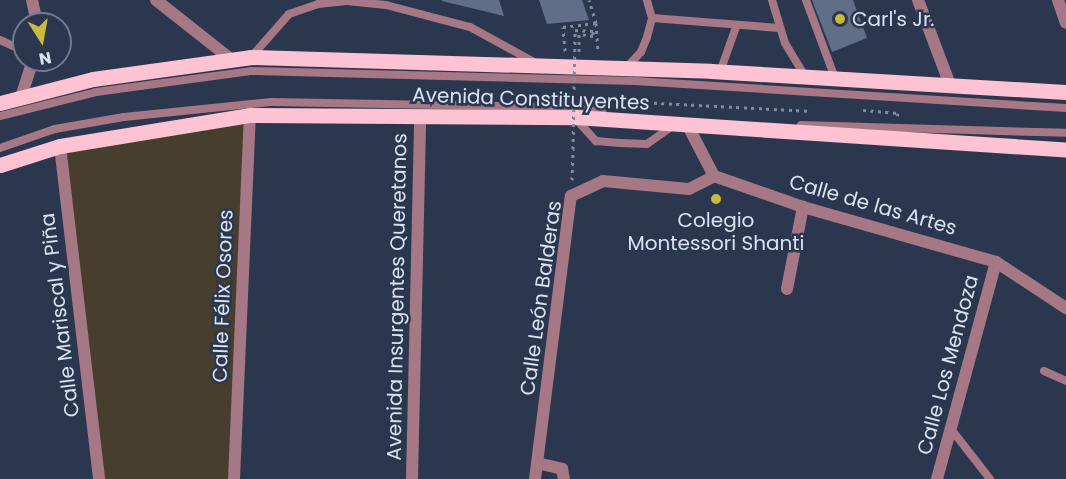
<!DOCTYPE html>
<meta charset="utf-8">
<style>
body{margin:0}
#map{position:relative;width:1066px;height:479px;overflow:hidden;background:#2b374e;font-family:Poppins,sans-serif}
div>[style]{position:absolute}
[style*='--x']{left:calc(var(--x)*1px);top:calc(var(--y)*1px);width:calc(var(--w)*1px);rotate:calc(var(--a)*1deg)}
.education>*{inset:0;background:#473e2d}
.building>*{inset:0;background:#606e87}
.path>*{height:3px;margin-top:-1.5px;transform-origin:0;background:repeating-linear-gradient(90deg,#818b9e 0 3px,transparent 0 7.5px)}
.service>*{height:8px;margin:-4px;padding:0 4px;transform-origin:4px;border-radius:4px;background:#a67785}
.minor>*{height:12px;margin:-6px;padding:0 6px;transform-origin:6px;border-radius:6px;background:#a67785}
.tertiary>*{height:12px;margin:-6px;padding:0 6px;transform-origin:6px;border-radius:6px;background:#a67785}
.primary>*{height:15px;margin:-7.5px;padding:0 7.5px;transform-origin:7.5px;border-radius:7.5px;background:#fdc3d3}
.path-bridge>*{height:3px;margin-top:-1.5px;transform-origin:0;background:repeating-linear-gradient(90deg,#818b9e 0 3px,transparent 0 7.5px)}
.dots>*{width:16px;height:16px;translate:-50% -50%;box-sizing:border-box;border:3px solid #2b374e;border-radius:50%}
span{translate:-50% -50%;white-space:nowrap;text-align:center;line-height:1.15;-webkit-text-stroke:5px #2b374e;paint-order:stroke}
.poi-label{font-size:20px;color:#dae2f1}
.left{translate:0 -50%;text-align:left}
.street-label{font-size:20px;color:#dae2f1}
.north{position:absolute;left:12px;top:12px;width:60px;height:60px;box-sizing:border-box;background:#2b374e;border:2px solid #717b8f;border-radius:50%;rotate:169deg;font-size:16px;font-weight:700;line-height:24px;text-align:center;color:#dae2f1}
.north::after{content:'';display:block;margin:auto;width:21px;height:27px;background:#c9ba3a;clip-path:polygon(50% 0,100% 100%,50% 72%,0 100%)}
</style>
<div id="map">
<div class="education">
<i style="clip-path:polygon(250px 115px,234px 479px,99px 479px,60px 146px)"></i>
</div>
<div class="building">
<i style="clip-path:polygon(442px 0,499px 0,504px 16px,442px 1px)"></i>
<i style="clip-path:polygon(539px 0,582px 0,589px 20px,547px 24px)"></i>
<i style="clip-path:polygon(812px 0,853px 0,867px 38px,832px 52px)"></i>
</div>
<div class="path">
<i style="--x:596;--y:23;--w:28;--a:86"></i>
<i style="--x:575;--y:30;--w:18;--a:3"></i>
<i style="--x:593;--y:31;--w:5;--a:90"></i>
<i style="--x:593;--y:36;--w:14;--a:-172"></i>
<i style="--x:579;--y:34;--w:18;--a:90"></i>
<i style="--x:565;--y:51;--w:24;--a:-95"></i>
<i style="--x:563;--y:27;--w:33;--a:-7"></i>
<i style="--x:596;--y:23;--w:24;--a:-107"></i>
<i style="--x:639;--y:102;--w:169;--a:3"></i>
<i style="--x:863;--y:110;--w:35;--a:5"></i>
<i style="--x:898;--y:113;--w:4;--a:104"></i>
<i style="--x:572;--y:180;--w:31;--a:-88"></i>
</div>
<div class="service">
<i style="--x:772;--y:0;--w:45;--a:73.2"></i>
<i style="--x:785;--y:43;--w:39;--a:59"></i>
<i style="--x:806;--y:0;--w:83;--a:69.6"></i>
<i style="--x:652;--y:18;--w:128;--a:4.5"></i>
<i style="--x:0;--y:40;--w:26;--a:25"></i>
<i style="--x:252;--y:56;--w:56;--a:-48.6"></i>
<i style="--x:289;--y:14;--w:31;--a:-19"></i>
<i style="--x:318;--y:4;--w:29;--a:-6"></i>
<i style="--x:347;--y:1;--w:39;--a:6"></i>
<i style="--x:386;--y:5;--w:87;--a:14.7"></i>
<i style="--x:470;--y:27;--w:73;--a:28.7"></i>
<i style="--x:626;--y:68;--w:22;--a:-47"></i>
<i style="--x:641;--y:52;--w:16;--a:-68"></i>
<i style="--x:647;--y:37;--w:20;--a:-75"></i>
<i style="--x:652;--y:18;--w:19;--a:-106"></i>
<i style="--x:720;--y:72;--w:48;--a:-70.4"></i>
<i style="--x:0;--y:116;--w:99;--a:-14"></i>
<i style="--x:96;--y:92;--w:156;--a:-7.7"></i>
<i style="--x:251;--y:71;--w:384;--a:1.5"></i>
<i style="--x:635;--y:81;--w:432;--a:3.6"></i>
<i style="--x:576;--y:119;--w:30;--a:48"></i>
<i style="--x:596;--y:141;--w:24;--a:5"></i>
<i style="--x:620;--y:143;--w:27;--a:2"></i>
<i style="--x:647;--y:144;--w:33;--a:-35"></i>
<i style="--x:801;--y:125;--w:265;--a:1.7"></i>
<i style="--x:0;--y:148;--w:58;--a:-19.1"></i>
<i style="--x:55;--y:129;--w:70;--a:-9.9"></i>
<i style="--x:124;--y:117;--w:148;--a:-5.8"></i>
<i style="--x:271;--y:102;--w:290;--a:1"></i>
<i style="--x:561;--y:107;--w:42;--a:6.8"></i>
<i style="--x:1044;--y:371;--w:24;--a:24"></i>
<i style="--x:951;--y:429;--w:63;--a:52"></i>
</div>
<div class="minor">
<i style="--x:32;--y:0;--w:25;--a:78"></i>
<i style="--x:156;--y:0;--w:97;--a:38.3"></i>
<i style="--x:918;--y:0;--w:88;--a:69.3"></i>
<i style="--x:1058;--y:0;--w:24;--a:71"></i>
<i style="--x:21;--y:97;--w:39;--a:-72"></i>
<i style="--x:60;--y:146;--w:335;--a:83.3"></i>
<i style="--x:787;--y:289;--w:84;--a:-79"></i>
<i style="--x:537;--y:463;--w:26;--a:13"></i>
<i style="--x:562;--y:469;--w:10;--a:79"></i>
<i style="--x:234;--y:479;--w:364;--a:-87.5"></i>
<i style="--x:535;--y:479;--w:285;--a:-82.8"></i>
<i style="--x:571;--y:196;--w:35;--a:-25"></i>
<i style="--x:603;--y:181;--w:86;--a:5.3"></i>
<i style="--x:689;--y:189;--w:28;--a:-27"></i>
<i style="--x:937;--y:479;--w:225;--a:-74.8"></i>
</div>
<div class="tertiary">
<i style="--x:688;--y:126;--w:56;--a:62.5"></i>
<i style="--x:714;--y:176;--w:94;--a:19.2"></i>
<i style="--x:803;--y:207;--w:201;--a:15.9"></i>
<i style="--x:996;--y:262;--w:84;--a:33.3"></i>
<i style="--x:412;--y:479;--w:362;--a:-88.7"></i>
</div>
<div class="primary">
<i style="--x:0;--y:103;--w:96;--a:-14.5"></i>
<i style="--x:93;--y:79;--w:160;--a:-7.9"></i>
<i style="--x:251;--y:57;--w:460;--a:1.7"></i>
<i style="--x:711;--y:71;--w:356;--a:3.4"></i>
<i style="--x:0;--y:165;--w:63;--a:-17.6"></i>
<i style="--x:60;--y:146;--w:193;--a:-9.3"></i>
<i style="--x:250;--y:115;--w:325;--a:0.4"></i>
<i style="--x:575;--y:117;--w:492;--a:3.8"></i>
</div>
<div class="path-bridge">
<i style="--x:573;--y:149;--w:119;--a:-89"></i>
</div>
<div class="dots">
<i style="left:840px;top:19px;background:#c9ba3a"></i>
<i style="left:716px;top:199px;background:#c9ba3a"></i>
</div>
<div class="poi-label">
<span class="left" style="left:852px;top:19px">Carl's Jr.</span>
<span style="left:716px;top:232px">Colegio<br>Montessori Shanti</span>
</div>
<div class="street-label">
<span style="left:531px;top:99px;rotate:2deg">Avenida Constituyentes</span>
<span style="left:873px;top:205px;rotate:16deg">Calle de las Artes</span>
<span style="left:223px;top:296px;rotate:-88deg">Calle Félix Osores</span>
<span style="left:397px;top:297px;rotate:-89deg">Avenida Insurgentes Queretanos</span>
<span style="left:541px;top:298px;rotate:-82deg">Calle León Balderas</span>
<span style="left:60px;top:315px;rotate:-97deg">Calle Mariscal y Piña</span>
<span style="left:948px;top:365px;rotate:-75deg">Calle Los Mendoza</span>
</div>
<div class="north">N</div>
</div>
